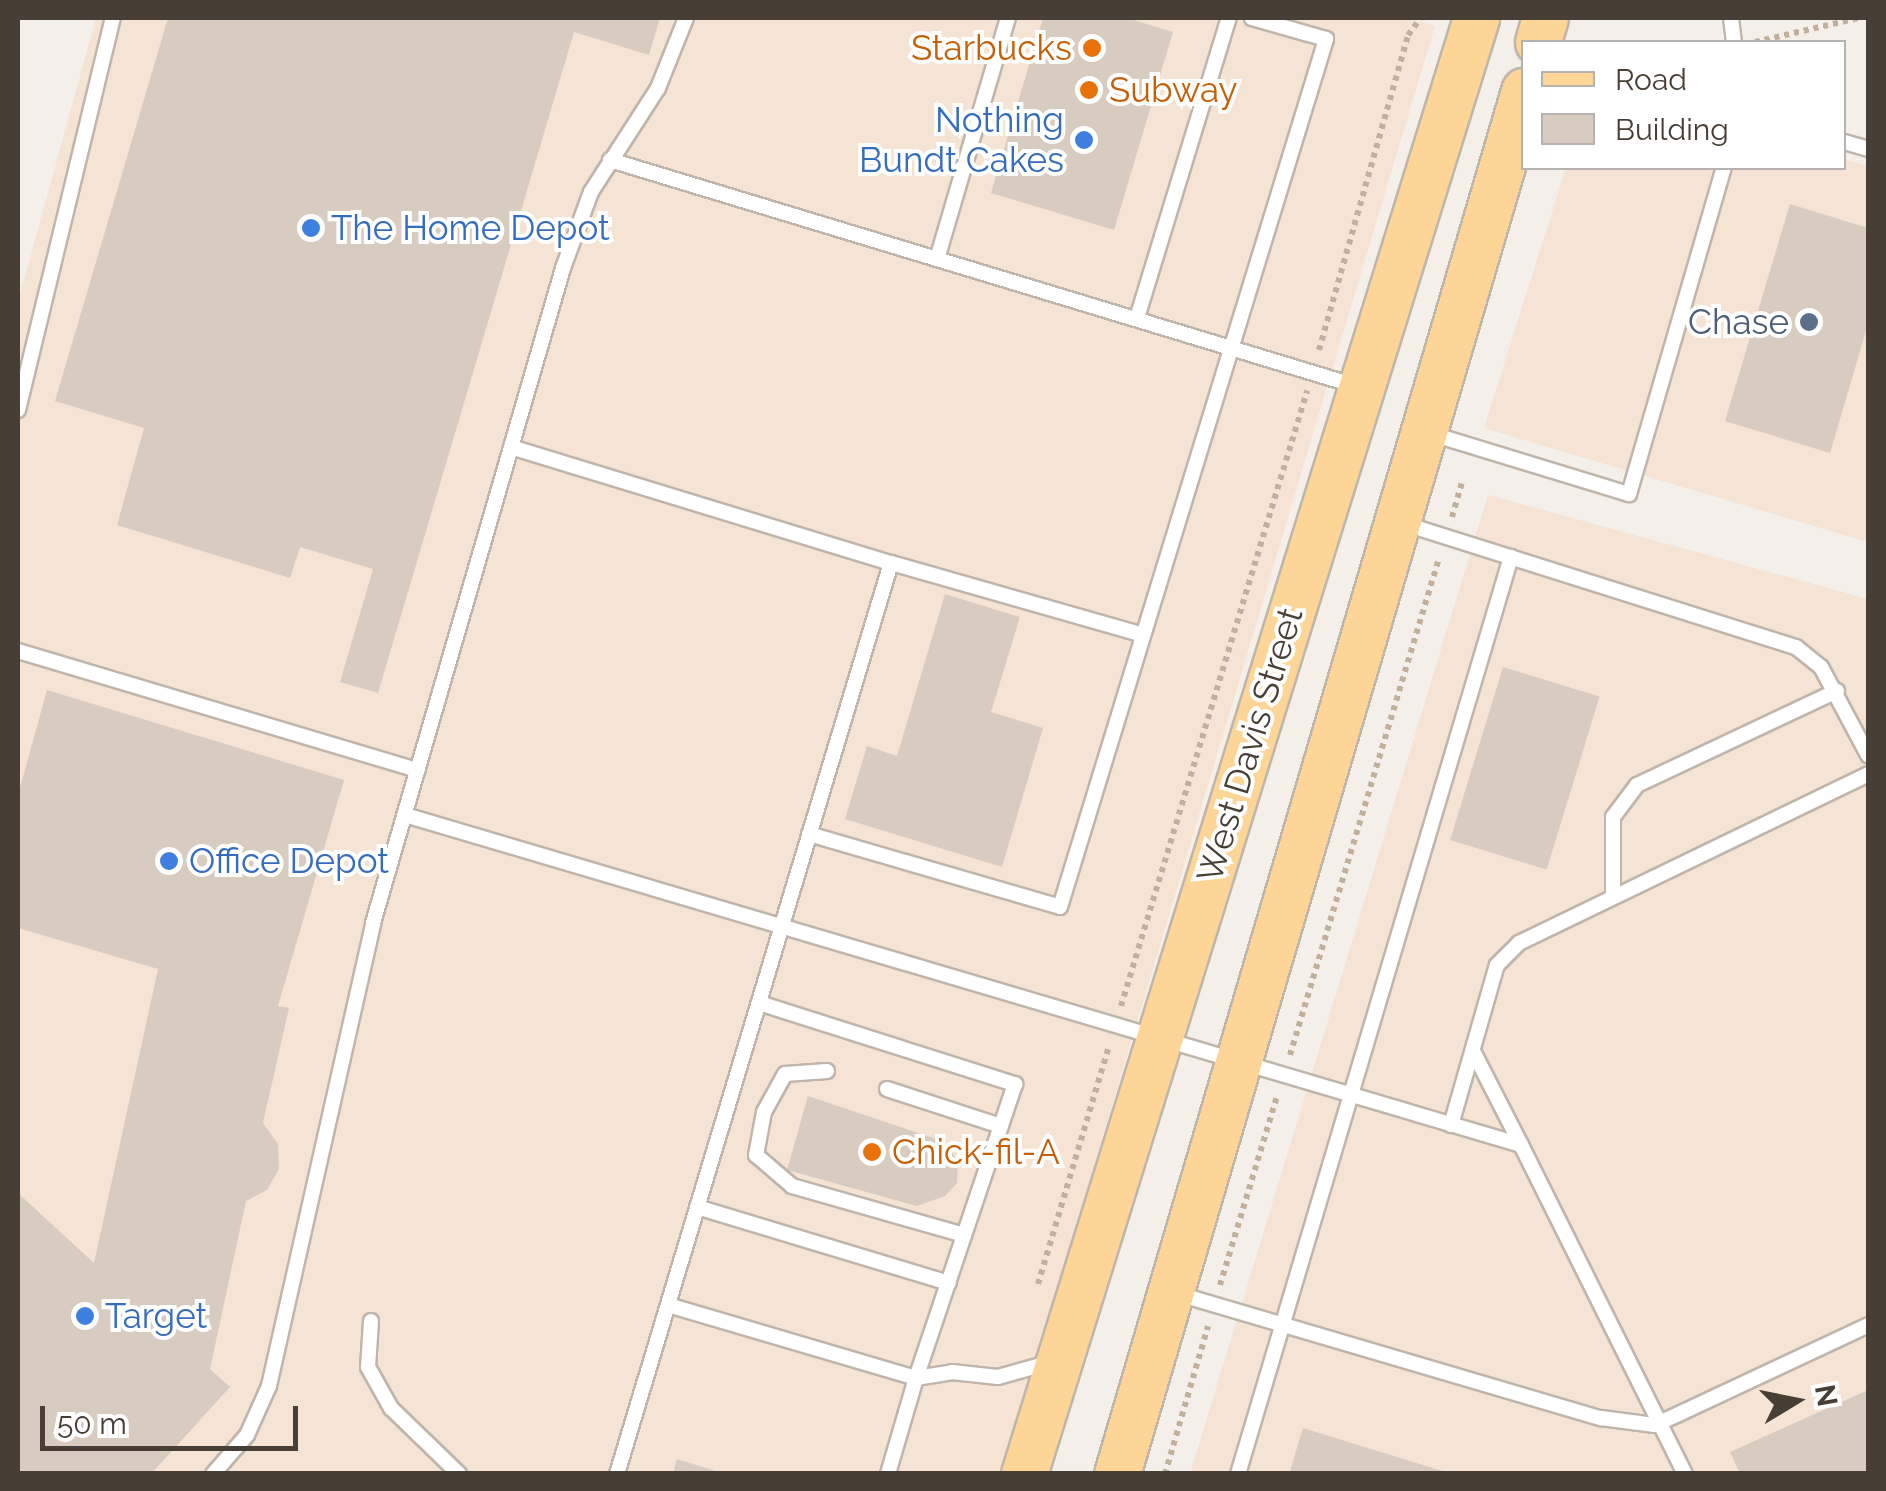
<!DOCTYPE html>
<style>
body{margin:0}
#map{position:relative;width:1886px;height:1491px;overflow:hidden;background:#f4efe8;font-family:Raleway,sans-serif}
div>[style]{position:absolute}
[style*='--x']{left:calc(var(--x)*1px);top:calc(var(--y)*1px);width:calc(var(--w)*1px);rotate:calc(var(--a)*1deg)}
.commercial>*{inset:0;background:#f5e3d3}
.building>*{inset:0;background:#d8ccc0;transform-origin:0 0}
.path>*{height:6px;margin-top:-3px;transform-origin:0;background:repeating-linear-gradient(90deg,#c1b09c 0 5px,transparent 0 10px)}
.roads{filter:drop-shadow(2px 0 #bfb5aa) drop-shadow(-2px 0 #bfb5aa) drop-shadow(0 2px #bfb5aa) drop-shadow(0 -2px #bfb5aa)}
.service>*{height:14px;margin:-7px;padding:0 7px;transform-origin:7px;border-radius:7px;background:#fff}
.primary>*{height:45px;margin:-22.5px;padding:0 22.5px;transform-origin:22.5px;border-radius:22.5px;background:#fdd597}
.dots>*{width:28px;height:28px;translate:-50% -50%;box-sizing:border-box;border:5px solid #fff;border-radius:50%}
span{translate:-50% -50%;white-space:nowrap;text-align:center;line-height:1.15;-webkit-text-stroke:8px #fff;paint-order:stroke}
.food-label{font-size:35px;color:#c56008}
.right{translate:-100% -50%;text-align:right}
.left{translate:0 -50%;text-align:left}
.shop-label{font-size:35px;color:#366cbe}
.service-label{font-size:35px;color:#4e5e75}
.street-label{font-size:35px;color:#473f36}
.frame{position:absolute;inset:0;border:20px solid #473f36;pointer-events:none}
.legend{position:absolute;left:1521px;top:40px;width:325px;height:130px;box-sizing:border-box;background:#fff;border:2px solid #b5b2af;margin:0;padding:12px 18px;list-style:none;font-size:30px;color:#473f36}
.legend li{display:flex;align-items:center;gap:20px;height:50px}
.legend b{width:50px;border:2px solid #b5b2af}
.north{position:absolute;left:1746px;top:1351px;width:100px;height:100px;-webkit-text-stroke:8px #fff;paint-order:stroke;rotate:80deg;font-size:28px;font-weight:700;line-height:40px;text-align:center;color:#473f36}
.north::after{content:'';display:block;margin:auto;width:35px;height:45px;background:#473f36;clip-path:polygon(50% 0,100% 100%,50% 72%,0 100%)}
.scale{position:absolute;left:40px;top:1406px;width:258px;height:45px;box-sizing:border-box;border:5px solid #473f36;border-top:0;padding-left:12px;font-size:30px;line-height:35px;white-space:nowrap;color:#473f36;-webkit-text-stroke:8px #fff;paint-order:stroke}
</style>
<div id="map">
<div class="commercial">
<i style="clip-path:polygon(96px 18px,1408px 18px,1435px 26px,1002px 1473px,18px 1473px,18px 302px)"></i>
<i style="clip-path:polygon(1844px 159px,1868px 166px,1868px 542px,1484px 428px,1566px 168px,1844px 168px)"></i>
<i style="clip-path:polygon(1488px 495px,1868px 599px,1868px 1473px,1190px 1474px)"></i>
</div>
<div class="building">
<i style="clip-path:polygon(168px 18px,660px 18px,649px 55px,574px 32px,378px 693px,340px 682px,373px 569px,300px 547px,290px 578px,117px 525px,144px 428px,55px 401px)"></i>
<i style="clip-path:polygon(1043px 18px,1127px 18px,1173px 32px,1114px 230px,991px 193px)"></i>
<i style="clip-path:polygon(1790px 204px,1868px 228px,1868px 324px,1830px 453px,1725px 421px)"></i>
<i style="clip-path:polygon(945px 594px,1020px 617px,991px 712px,1043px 728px,1002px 867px,845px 819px,867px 746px,897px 756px)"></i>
<i style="left:1503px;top:667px;width:101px;height:181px;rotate:17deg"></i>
<i style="clip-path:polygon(47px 690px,344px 780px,278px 1006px,289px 1008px,263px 1123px,278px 1144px,279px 1169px,267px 1190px,246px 1201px,210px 1369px,230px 1387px,151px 1474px,18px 1474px,18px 1193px,94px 1263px,158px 969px,18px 928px,18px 795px)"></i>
<i style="clip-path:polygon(808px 1096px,945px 1142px,958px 1161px,957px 1183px,945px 1196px,917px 1206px,787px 1170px)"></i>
<i style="clip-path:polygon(1868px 1390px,1868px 1474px,1740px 1474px,1730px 1452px)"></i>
<i style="clip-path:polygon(1303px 1428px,1449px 1473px,1449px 1474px,1289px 1474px)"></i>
<i style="clip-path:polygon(677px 1459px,722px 1473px,722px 1474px,673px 1474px)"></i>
</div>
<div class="path">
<i style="--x:1755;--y:42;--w:107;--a:-13"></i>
<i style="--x:1319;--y:350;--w:327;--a:-74.2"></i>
<i style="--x:1408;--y:35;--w:21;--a:-53"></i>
<i style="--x:1452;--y:517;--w:35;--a:-74"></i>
<i style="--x:1121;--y:1006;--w:643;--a:-73.17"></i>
<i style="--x:1290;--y:1055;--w:519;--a:-73.31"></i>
<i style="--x:1038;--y:1284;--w:248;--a:-73.4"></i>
<i style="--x:1220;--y:1285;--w:197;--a:-73.2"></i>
<i style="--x:1165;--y:1474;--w:154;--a:-73.8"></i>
</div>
<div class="roads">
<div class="service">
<i style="--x:1731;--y:18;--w:24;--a:83"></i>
<i style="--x:1844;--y:142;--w:25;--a:16"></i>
<i style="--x:610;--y:160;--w:779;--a:16.85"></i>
<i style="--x:937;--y:259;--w:251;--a:-73.6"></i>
<i style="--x:1137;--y:318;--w:314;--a:-73"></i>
<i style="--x:18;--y:410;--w:403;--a:-76.4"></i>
<i style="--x:1429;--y:433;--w:209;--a:17"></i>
<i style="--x:1629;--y:494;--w:340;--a:-73.8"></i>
<i style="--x:511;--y:447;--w:397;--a:17"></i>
<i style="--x:891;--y:563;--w:951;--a:106.74"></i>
<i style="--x:1402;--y:523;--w:413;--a:17.5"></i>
<i style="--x:1796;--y:647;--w:32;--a:39"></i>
<i style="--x:1821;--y:667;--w:100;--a:61.9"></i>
<i style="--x:891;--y:563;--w:262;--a:15.9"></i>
<i style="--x:18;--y:651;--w:417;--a:16.6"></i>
<i style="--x:405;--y:815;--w:1164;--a:16.47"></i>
<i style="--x:1521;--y:1145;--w:368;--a:63.5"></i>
<i style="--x:809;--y:834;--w:261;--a:16.2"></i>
<i style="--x:1060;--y:907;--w:908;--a:-72.96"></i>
<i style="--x:1326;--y:39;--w:77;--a:-164.2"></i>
<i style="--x:1613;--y:897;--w:80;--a:-90"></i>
<i style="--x:1613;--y:817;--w:40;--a:-53"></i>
<i style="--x:1637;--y:785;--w:221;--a:-25.2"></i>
<i style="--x:759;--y:1003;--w:269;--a:17.6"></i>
<i style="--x:1015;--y:1084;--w:310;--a:108.6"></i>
<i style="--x:1473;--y:1051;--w:106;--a:62.9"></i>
<i style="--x:827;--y:1071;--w:42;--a:175.9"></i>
<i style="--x:785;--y:1074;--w:43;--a:118.9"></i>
<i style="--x:764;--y:1112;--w:44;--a:100.5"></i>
<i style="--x:756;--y:1155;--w:48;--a:40.7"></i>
<i style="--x:792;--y:1186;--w:179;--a:15.9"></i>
<i style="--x:887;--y:1089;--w:120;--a:18"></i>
<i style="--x:1451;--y:1125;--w:166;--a:-74"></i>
<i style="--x:1497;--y:965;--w:31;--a:-45"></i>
<i style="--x:1519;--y:943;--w:388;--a:-25.8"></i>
<i style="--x:697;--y:1207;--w:263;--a:16.8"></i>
<i style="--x:1175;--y:1293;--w:444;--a:16.4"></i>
<i style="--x:1601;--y:1418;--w:54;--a:7.4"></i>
<i style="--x:1655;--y:1425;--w:235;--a:-25.1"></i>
<i style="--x:668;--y:1305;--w:259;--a:16.4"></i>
<i style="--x:916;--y:1378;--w:100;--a:106.3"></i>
<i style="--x:371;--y:1321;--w:46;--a:93.7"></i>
<i style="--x:368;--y:1367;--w:47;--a:60.7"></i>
<i style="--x:391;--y:1408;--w:95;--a:44.1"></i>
<i style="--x:916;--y:1378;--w:36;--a:-9"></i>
<i style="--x:952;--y:1372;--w:46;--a:6.2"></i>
<i style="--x:998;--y:1377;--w:52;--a:-15.6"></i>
<i style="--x:213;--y:1474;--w:52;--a:-48.9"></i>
<i style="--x:247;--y:1435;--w:54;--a:-65.8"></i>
<i style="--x:269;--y:1386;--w:475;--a:-77.3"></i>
<i style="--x:373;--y:923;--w:682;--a:-73.82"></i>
<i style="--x:563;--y:268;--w:81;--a:-69.8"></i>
<i style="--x:591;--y:192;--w:124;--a:-57.2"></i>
<i style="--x:658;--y:88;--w:75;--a:-68.2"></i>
<i style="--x:1238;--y:1474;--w:957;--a:-73.42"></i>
</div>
<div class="primary">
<i style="--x:1538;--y:42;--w:25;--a:-74"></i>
<i style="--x:1024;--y:1474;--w:1525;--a:-72.75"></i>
<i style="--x:1117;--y:1474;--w:1442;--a:-73.6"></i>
</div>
</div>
<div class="dots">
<i style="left:1092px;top:48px;background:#e8710a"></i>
<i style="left:1089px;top:90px;background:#e8710a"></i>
<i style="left:1084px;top:140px;background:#3f7fe0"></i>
<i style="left:311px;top:228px;background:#3f7fe0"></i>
<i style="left:1809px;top:322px;background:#5c6f8a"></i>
<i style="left:169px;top:861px;background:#3f7fe0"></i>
<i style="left:872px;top:1152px;background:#e8710a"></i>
<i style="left:85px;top:1316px;background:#3f7fe0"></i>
</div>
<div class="food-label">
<span class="right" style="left:1072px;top:48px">Starbucks</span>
<span class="left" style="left:1109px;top:90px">Subway</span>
<span class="left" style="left:892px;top:1152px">Chick-fil-A</span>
</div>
<div class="shop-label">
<span class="right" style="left:1064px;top:140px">Nothing<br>Bundt Cakes</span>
<span class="left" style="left:331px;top:228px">The Home Depot</span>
<span class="left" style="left:189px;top:861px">Office Depot</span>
<span class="left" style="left:105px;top:1316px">Target</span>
</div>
<div class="service-label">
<span class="right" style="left:1789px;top:322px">Chase</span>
</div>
<div class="street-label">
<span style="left:1250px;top:745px;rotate:-73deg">West Davis Street</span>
</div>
<div class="frame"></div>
<ul class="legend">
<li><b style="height:12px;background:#fdd597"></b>Road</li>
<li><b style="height:28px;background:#d8ccc0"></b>Building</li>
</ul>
<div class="north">N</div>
<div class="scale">50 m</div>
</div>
